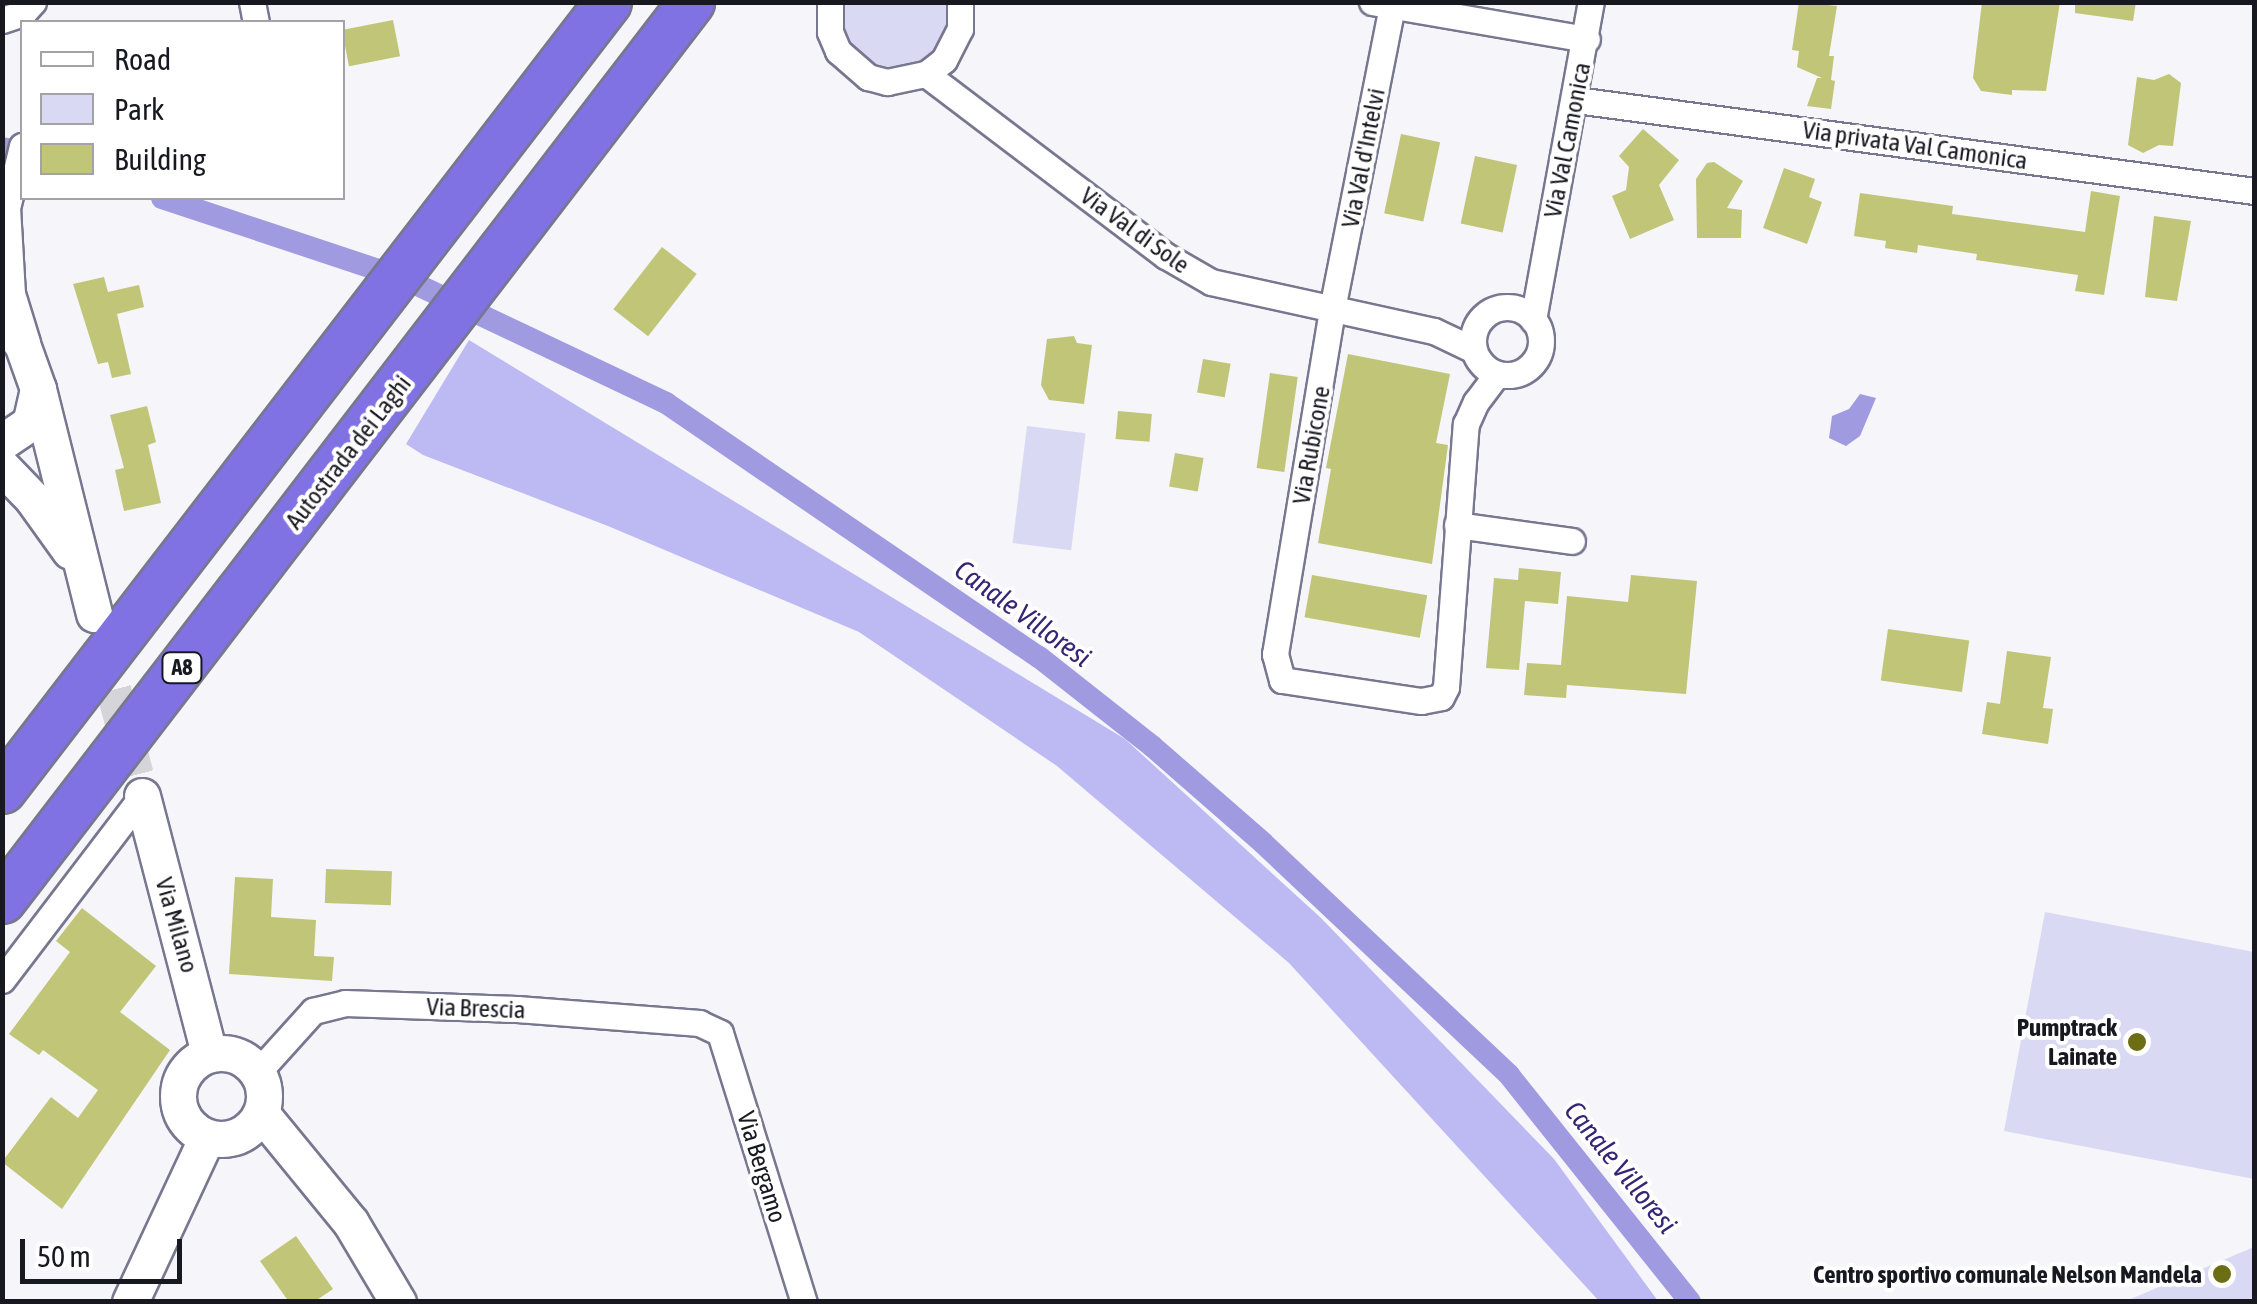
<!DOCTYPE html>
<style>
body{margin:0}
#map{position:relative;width:2257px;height:1304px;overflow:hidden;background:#f5f5fa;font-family:"Asap Condensed",sans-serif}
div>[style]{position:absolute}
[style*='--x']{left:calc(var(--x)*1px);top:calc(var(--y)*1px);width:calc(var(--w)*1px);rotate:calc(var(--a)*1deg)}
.green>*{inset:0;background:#d9d9f4;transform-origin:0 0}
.forest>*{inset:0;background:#bdbaf3}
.water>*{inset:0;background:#a09be1}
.canal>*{height:22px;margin:-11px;padding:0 11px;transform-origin:11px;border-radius:11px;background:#a09be1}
.building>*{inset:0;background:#c0c578;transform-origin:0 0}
.secondary-tunnel>*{height:35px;margin-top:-17.5px;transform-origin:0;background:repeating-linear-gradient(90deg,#d4d4d9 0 35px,transparent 0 53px)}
.roads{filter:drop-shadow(2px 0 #77778f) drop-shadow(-2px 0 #77778f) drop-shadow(0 2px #77778f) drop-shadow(0 -2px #77778f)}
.street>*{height:25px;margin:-12.5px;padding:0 12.5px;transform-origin:12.5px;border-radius:12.5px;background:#fff}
.street>.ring{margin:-12.5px;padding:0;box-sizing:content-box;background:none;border:25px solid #fff;border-radius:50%}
.secondary>*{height:35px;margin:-17.5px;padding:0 17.5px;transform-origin:17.5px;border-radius:17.5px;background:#fff}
.secondary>.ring{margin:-17.5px;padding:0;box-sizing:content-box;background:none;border:35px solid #fff;border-radius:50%}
.highway>*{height:45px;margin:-22.5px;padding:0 22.5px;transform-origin:22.5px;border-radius:22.5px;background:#8172e4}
.dots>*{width:28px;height:28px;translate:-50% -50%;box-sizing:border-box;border:5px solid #fff;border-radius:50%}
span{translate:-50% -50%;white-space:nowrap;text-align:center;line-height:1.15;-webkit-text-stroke:8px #fff;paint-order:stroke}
.shield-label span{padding:2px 8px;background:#fff;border:2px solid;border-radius:8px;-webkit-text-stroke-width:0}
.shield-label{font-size:22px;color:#181821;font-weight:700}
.street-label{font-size:25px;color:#181821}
.poi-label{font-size:25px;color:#181821;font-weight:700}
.right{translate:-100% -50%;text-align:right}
.water-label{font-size:28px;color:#352575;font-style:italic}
.frame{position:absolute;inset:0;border:5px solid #181821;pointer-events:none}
.legend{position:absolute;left:20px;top:20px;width:325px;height:180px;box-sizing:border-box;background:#fff;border:2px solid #a3a3a6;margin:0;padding:12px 18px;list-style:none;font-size:30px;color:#181821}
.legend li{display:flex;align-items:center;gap:20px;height:50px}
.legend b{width:50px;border:2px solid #a3a3a6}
.scale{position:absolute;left:20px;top:1239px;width:162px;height:45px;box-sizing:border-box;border:5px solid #181821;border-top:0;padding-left:12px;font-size:30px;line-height:35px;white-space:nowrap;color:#181821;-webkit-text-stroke:8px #fff;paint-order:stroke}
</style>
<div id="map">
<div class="green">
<i style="clip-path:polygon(950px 2px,952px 19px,936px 54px,920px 65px,881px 70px,864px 63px,841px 35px,838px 3px)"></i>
<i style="left:1027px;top:426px;width:59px;height:118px;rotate:7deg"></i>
<i style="clip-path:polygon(2045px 912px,2254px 952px,2254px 1179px,2004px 1131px)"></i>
<i style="clip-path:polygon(2254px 1247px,2254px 1301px,2126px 1301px)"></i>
</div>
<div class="forest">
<i style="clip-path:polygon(469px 340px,1125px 739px,1321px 918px,1554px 1159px,1658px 1301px,1599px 1301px,1289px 963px,1057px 766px,859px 632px,608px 526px,423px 455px,406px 444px)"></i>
</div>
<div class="water">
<i style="clip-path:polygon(1860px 394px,1876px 398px,1860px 436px,1846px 446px,1829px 438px,1832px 416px,1849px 409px)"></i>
</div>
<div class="canal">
<i style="--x:2;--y:148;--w:20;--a:11"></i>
<i style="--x:162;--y:198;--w:256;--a:18.4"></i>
<i style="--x:405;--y:279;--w:289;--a:25.4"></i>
<i style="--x:666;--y:403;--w:451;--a:34.3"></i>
<i style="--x:1039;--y:657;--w:144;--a:38.2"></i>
<i style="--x:1152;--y:746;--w:147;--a:41.1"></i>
<i style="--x:1263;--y:843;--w:338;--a:43.3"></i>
<i style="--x:1509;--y:1075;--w:290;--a:51.4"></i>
</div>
<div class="building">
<i style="clip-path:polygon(1799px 2px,1837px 6px,1829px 56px,1834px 56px,1831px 80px,1835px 81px,1831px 109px,1807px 106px,1817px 78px,1822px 78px,1797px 67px,1799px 51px,1792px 50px)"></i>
<i style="clip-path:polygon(1982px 2px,2060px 2px,2046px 91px,2012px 90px,2012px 95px,1981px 91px,1973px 78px)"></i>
<i style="clip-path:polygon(2075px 2px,2136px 2px,2133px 21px,2075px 13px)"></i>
<i style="left:393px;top:20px;width:37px;height:52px;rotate:79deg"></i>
<i style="clip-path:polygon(2169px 74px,2181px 83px,2173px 146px,2159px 145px,2143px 153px,2128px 145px,2137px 77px,2154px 80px)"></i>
<i style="clip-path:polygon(1643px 129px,1679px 160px,1659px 185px,1674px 220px,1630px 239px,1612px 196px,1626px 190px,1629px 167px,1619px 156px)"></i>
<i style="left:1401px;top:134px;width:40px;height:81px;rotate:12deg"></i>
<i style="left:1475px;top:156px;width:43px;height:69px;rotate:12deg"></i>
<i style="clip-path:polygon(1714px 162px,1743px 181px,1727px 208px,1742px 210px,1741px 238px,1697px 238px,1696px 179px,1707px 163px)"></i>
<i style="clip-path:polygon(1784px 168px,1815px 179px,1809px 197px,1822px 202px,1807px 244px,1763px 228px)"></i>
<i style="clip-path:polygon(2091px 191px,2120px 196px,2104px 295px,2075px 291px,2078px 275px,1976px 260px,1977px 254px,1918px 245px,1917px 253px,1885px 248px,1886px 241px,1854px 236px,1860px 193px,1953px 206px,1952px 214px,2085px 232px)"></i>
<i style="clip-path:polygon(2154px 216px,2191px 221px,2177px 301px,2145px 297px)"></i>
<i style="left:662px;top:247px;width:44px;height:79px;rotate:38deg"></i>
<i style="clip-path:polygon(104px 277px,108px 292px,139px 285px,144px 307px,117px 314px,131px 374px,112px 378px,108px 362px,98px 364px,73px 284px)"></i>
<i style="clip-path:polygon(1074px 336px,1077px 343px,1092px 345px,1084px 404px,1049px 400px,1041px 385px,1047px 339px)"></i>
<i style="clip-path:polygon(1348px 354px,1450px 374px,1436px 443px,1448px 445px,1432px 564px,1318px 543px,1331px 469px,1326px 468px)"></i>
<i style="left:1203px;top:359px;width:28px;height:34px;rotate:10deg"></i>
<i style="left:1270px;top:373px;width:28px;height:96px;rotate:8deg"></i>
<i style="clip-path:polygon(147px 406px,156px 442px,148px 445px,161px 503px,124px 511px,115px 470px,124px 468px,110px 415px)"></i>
<i style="left:1118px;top:411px;width:34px;height:28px;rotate:5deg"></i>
<i style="left:1175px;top:453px;width:29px;height:34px;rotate:10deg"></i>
<i style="clip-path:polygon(1519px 568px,1561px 572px,1558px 604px,1525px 601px,1519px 670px,1486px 668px,1494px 578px,1518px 580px)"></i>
<i style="left:1312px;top:575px;width:117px;height:43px;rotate:10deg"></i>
<i style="clip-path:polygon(1631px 575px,1697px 581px,1686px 694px,1567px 685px,1566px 698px,1524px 695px,1527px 663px,1561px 665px,1567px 596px,1628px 602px)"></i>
<i style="left:1888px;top:629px;width:82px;height:52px;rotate:8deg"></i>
<i style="clip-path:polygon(2007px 651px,2051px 657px,2043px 708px,2053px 709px,2048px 744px,1982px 734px,1987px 702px,2000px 704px)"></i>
<i style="left:326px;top:869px;width:66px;height:34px;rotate:2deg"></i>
<i style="clip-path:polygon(235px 877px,273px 879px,271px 917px,316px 920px,314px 956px,334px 957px,332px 981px,229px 974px)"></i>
<i style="clip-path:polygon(82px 908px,156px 966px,120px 1012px,170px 1050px,62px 1209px,2px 1162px,51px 1097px,78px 1118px,98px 1090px,43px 1050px,39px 1055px,9px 1034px,70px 952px,56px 941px)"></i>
<i style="clip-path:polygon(296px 1236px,333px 1289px,314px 1302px,289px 1302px,260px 1261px)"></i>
</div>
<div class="secondary-tunnel">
<i style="--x:100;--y:638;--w:163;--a:75.1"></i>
</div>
<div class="roads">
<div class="street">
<i style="--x:252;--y:2;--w:20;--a:79"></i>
<i style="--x:830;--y:2;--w:30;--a:90"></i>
<i style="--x:830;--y:32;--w:21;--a:67"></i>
<i style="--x:838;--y:51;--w:40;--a:41"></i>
<i style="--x:868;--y:77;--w:20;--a:15"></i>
<i style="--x:887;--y:82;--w:40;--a:-12"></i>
<i style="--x:926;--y:74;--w:23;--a:-38"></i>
<i style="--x:944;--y:60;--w:35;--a:-63"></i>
<i style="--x:960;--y:29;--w:27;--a:-90"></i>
<i style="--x:1372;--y:2;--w:218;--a:9.8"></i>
<i style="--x:1392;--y:6;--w:310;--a:101.2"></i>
<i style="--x:1332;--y:310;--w:349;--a:99.4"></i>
<i style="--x:1275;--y:654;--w:27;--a:75"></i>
<i style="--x:1282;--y:680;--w:141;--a:8.6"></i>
<i style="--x:1421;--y:701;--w:20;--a:-11"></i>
<i style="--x:1441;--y:697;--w:11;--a:-63"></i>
<i style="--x:1446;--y:687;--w:264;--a:-85.7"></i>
<i style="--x:1466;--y:424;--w:24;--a:-66"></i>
<i style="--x:1476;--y:402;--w:35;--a:-53"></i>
<i style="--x:2;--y:20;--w:22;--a:-18"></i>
<i style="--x:23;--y:13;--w:15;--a:-48"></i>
<i style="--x:926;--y:74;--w:301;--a:37.2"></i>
<i style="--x:1166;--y:256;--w:52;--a:30"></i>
<i style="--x:1211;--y:282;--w:228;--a:12.4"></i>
<i style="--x:1434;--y:331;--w:44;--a:25.4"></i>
<i style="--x:1576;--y:100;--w:684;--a:7.64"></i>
<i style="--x:12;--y:294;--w:86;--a:-93.3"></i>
<i style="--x:7;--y:208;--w:64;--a:-76.4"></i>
<i class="ring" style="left:1473px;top:307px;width:43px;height:43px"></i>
<i style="--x:1533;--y:320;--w:323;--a:-79.7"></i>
<i style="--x:1457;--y:525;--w:116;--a:7.9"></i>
<i style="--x:2;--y:980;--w:231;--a:-52.7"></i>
<i style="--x:257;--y:1073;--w:84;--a:-47.9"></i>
<i style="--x:313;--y:1011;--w:33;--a:-14"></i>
<i style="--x:345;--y:1003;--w:172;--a:2"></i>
<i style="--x:517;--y:1009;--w:183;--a:4.4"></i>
<i style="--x:699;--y:1023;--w:23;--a:25"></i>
<i style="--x:720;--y:1033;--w:282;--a:72.7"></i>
</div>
<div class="secondary">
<i style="--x:2;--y:278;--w:68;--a:72.9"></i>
<i style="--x:2;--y:321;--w:30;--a:49"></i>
<i style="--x:22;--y:344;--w:48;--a:70.4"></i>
<i style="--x:38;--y:389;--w:35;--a:103"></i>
<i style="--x:30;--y:423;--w:34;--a:146"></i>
<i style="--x:38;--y:389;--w:232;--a:76"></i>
<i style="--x:2;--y:467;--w:43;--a:45.9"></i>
<i style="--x:32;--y:498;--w:65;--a:54.4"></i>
<i style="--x:142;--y:796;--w:267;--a:75.4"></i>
<i class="ring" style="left:178px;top:1053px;width:51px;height:51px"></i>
<i style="--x:261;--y:1113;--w:142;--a:50.7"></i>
<i style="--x:351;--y:1223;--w:92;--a:59.3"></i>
<i style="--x:130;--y:1302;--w:182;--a:-65"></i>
</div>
<div class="highway">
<i style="--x:2;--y:790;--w:994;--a:-52.44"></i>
<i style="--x:2;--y:900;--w:1132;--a:-52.5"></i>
</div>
</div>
<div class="dots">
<i style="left:2137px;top:1042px;background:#6b6e12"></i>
<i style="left:2222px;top:1274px;background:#6b6e12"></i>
</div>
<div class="shield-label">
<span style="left:182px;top:668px">A8</span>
</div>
<div class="street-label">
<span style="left:1567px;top:140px;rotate:-79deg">Via Val Camonica</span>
<span style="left:1915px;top:145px;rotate:8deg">Via privata Val Camonica</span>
<span style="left:1363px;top:158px;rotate:-79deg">Via Val d'Intelvi</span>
<span style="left:1135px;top:230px;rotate:36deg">Via Val di Sole</span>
<span style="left:1311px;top:445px;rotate:-80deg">Via Rubicone</span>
<span style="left:348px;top:452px;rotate:-52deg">Autostrada dei Laghi</span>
<span style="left:177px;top:925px;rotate:74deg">Via Milano</span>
<span style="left:476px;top:1008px;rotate:2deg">Via Brescia</span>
<span style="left:762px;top:1167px;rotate:73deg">Via Bergamo</span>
</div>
<div class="poi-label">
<span class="right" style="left:2117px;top:1042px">Pumptrack<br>Lainate</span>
<span class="right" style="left:2202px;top:1274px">Centro sportivo comunale Nelson Mandela</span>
</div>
<div class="water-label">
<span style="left:1023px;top:613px;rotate:36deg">Canale Villoresi</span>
<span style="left:1621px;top:1167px;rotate:51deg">Canale Villoresi</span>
</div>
<div class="frame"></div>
<ul class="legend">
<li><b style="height:12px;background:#fff"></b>Road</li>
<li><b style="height:28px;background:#d9d9f4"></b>Park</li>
<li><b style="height:28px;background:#c0c578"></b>Building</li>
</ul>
<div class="scale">50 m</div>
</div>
